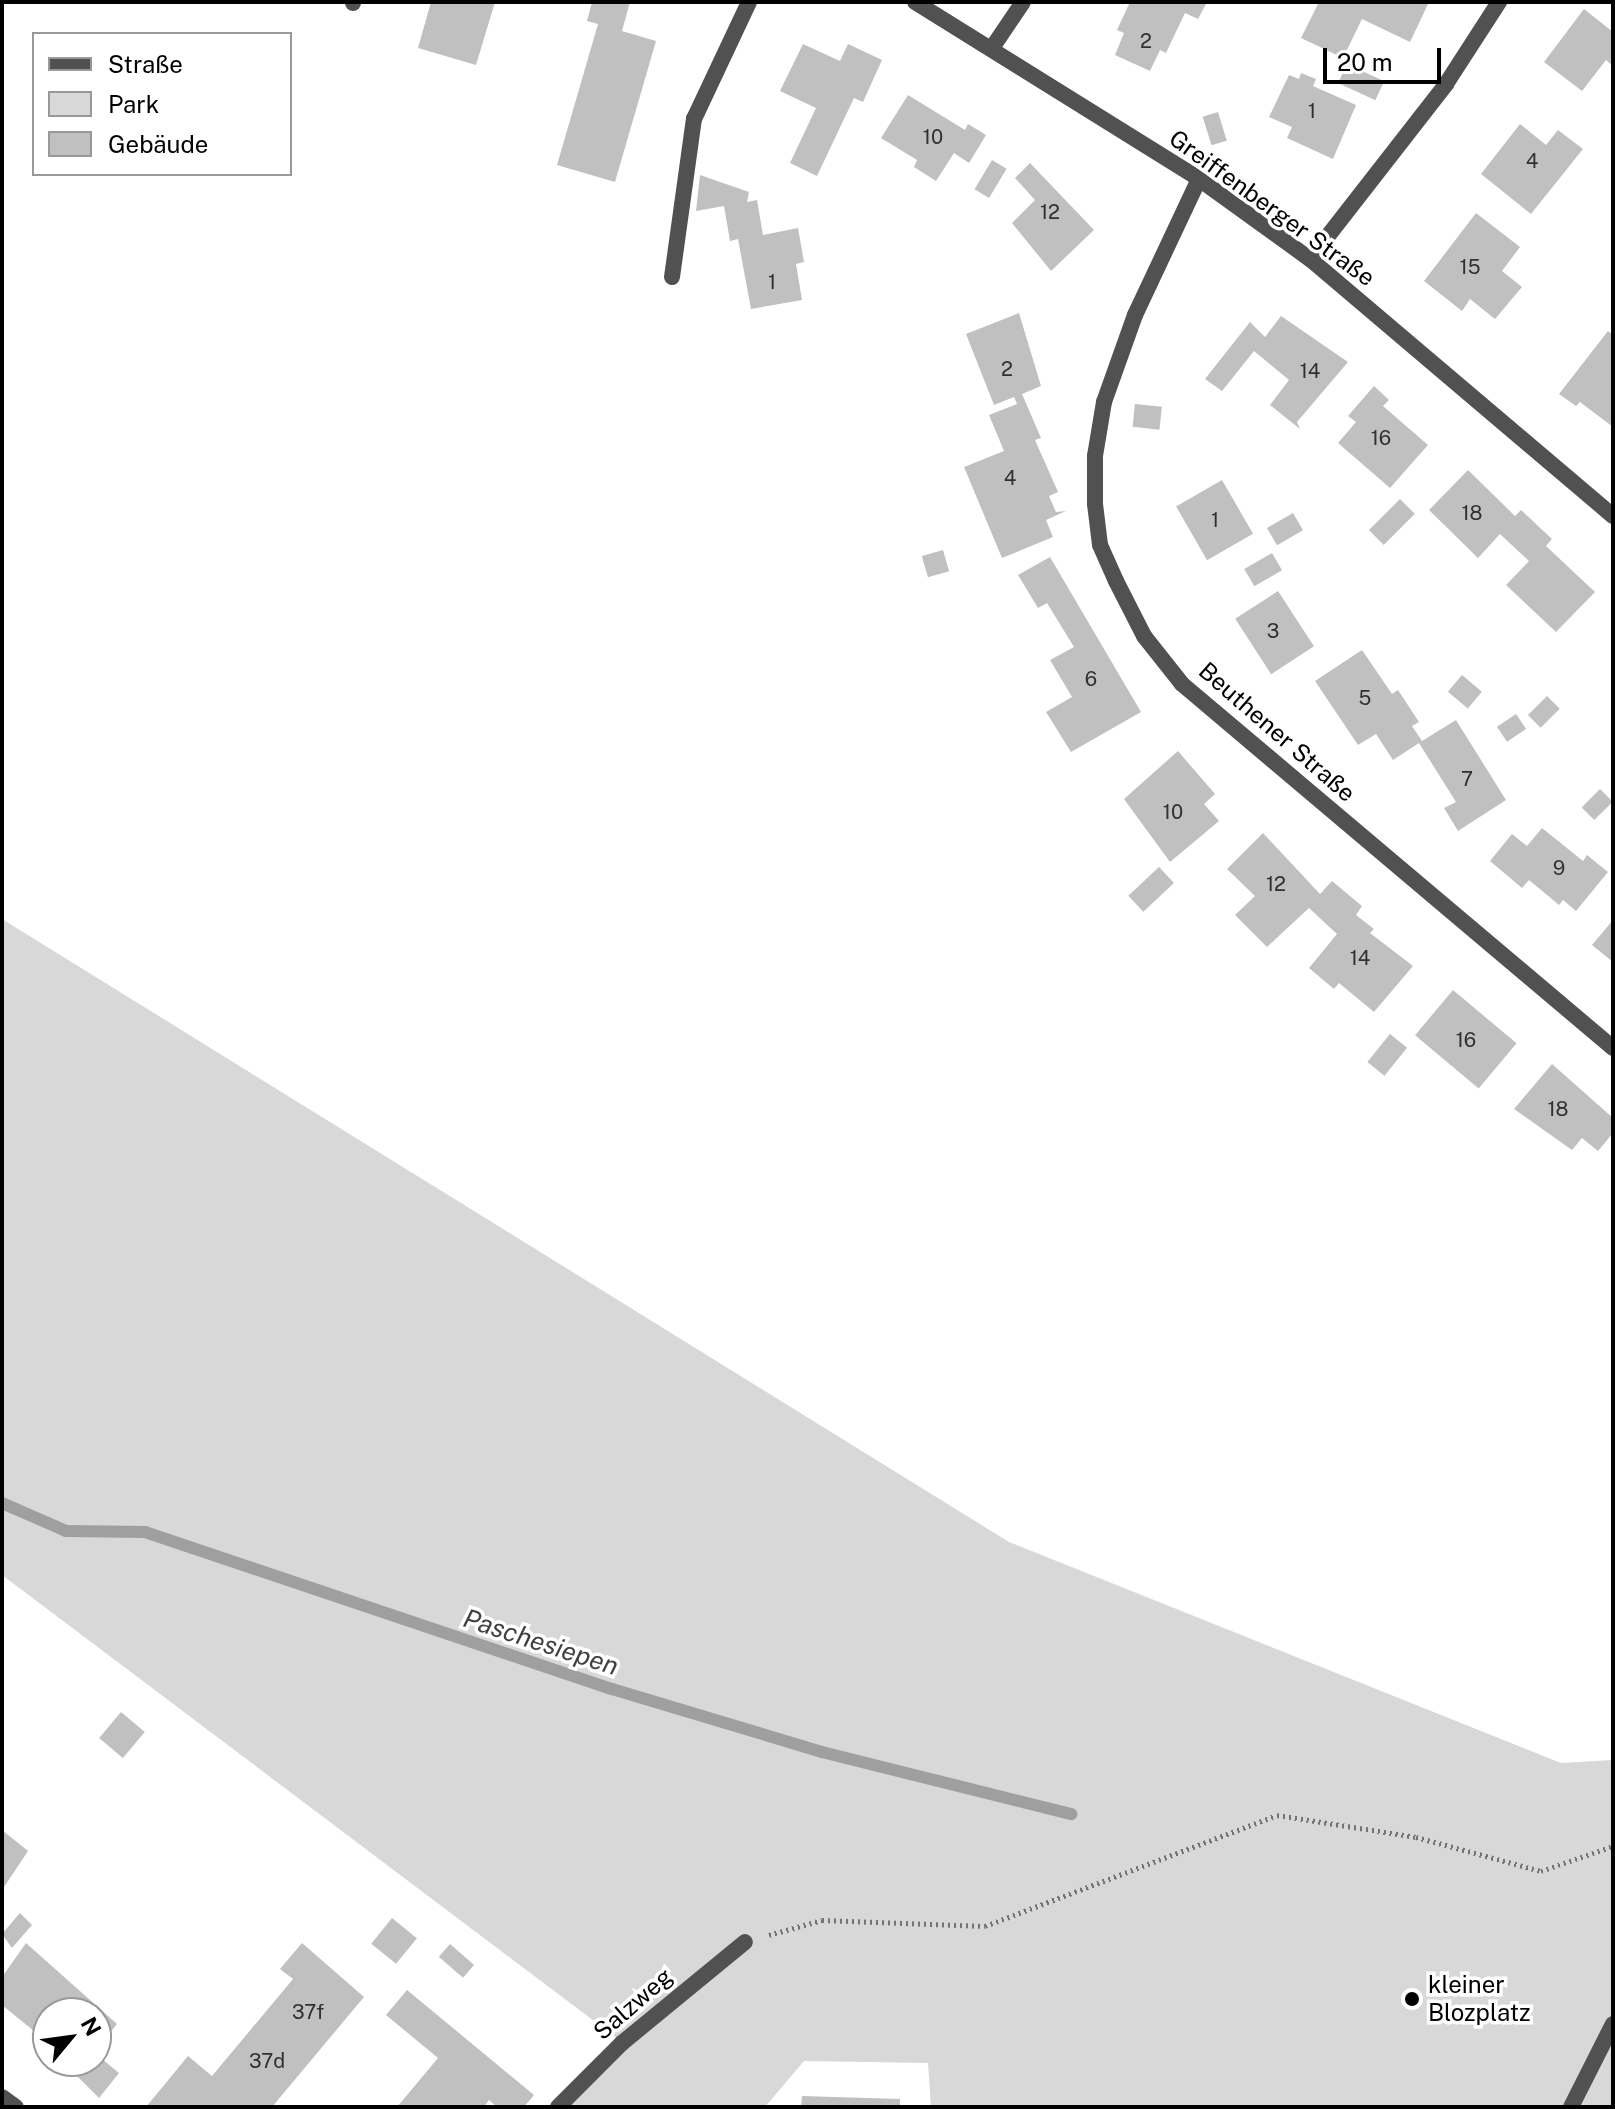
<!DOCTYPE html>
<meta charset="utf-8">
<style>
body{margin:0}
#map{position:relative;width:1615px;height:2109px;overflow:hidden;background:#fff;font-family:"Public Sans",sans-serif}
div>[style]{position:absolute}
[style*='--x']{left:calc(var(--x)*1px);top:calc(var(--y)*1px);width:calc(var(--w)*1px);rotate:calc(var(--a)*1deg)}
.green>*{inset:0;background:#d8d8d8}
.stream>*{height:12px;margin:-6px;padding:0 6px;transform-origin:6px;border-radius:6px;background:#9f9f9f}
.building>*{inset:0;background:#c0c0c0;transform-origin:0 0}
.path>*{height:5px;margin-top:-2.5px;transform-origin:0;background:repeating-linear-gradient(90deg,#737373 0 2px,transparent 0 6px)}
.street>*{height:16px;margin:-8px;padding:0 8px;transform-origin:8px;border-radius:8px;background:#515151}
.dots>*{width:22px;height:22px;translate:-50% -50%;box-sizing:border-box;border:4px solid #fff;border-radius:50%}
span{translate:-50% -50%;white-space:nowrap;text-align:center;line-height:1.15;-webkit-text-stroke:7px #fff;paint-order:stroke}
.number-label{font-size:20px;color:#303030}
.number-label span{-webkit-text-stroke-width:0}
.street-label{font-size:24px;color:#000}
.poi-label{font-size:24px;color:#000}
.left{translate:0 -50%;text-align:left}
.water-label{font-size:26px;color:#404040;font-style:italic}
.frame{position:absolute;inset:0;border:4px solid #000;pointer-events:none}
.legend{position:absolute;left:32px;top:32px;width:260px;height:144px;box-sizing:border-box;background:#fff;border:2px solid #999;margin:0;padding:10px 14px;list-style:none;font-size:24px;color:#000}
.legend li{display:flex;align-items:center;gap:16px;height:40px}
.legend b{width:40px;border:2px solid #999}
.north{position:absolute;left:32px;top:1997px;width:80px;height:80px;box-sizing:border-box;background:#fff;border:2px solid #999;border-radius:50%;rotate:61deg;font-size:22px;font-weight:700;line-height:32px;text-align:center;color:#000}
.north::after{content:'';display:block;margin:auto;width:28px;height:36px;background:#000;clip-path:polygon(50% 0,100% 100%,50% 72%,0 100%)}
.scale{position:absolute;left:1323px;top:48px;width:118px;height:36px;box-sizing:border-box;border:4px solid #000;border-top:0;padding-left:10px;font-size:24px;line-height:28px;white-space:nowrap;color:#000;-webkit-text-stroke:6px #fff;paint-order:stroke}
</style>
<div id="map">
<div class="green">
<i style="clip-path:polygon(2px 919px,1009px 1542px,1561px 1763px,1613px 1760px,1613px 2107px,931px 2107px,928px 2063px,804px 2061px,765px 2107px,558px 2107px,622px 2042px,2px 1575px)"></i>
</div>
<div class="stream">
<i style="--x:2;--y:1503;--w:70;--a:23.6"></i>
<i style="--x:66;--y:1531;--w:79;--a:0.7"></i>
<i style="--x:145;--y:1532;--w:493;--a:18.6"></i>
<i style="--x:612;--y:1689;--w:219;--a:16.7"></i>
<i style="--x:822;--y:1752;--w:257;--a:14"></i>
</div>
<div class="building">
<i style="clip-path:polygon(431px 2px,495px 2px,476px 65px,418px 48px)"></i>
<i style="clip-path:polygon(592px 2px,630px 2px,622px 31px,656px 41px,615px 182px,557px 165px,598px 24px,587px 21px)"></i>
<i style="clip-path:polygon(1130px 2px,1170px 4px,1207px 2px,1198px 19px,1185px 13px,1166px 53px,1160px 50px,1150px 71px,1115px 55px,1124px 33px,1117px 30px)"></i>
<i style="clip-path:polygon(1319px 2px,1336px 4px,1429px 2px,1410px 42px,1362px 19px,1343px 58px,1301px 38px)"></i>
<i style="clip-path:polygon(1584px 9px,1613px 32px,1613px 66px,1606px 60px,1582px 91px,1544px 62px)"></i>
<i style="clip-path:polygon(803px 44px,840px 61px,848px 44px,882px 60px,863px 102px,854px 98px,817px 176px,790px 163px,816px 108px,780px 91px)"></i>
<i style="left:1347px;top:64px;width:41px;height:21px;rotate:25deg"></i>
<i style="clip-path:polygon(1301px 73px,1316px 79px,1313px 86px,1356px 105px,1333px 159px,1287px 138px,1292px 127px,1269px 117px,1289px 75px,1299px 79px)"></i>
<i style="clip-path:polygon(908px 95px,965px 130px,968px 124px,986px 135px,969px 163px,954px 153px,936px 181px,914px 167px,917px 160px,881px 138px)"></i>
<i style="left:1218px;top:112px;width:30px;height:16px;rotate:73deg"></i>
<i style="clip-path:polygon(1520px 124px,1546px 145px,1558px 130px,1583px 149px,1531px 214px,1481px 174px)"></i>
<i style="left:992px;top:160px;width:17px;height:34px;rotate:31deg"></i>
<i style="clip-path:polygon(1030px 163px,1094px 230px,1051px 271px,1012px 223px,1035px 200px,1015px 178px)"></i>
<i style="clip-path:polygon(700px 175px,749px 192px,747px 202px,757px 200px,763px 235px,798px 228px,804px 262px,796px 264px,802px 300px,751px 309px,738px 239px,730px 241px,724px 206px,696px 211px)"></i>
<i style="clip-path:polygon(1476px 213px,1520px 247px,1502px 271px,1522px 287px,1495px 319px,1470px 299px,1462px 311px,1424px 281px)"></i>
<i style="clip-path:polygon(1019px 313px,1041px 386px,1022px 394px,1041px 438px,1035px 440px,1058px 492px,1049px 496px,1056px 512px,1066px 511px,1046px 520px,1053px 537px,1002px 558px,964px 467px,1004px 451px,989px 415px,1017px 404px,1014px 397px,994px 405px,966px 334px)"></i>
<i style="clip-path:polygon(1281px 316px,1348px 362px,1297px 422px,1300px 429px,1270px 405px,1289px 380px,1254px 351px,1222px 391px,1205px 379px,1250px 322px,1265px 337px)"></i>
<i style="clip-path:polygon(1608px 331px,1613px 335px,1613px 427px,1580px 402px,1576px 406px,1559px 394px)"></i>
<i style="clip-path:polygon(1374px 386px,1389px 400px,1383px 406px,1428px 445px,1390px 488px,1338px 443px,1356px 422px,1348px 416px)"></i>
<i style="left:1135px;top:404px;width:27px;height:23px;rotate:6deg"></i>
<i style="clip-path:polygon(1468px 470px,1515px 516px,1521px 510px,1552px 539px,1546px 546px,1595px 592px,1556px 632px,1506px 585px,1529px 561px,1500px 534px,1478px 558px,1429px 510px)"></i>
<i style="left:1222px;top:480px;width:62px;height:53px;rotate:60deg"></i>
<i style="left:1400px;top:499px;width:21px;height:44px;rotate:45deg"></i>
<i style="left:1293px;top:513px;width:20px;height:30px;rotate:60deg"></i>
<i style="left:943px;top:550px;width:22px;height:22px;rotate:74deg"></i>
<i style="left:1272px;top:553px;width:20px;height:32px;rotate:60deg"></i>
<i style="clip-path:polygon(1050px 557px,1141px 712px,1071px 752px,1046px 712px,1072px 697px,1050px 660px,1074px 647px,1047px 603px,1038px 608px,1018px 575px)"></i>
<i style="left:1278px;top:591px;width:66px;height:51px;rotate:57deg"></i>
<i style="clip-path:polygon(1362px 650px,1392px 694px,1398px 690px,1419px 722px,1412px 726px,1422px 741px,1456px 720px,1506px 800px,1458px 831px,1444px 808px,1456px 802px,1419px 743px,1393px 760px,1376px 734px,1358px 745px,1315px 681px)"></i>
<i style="left:1462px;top:675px;width:26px;height:22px;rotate:40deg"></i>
<i style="left:1547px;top:696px;width:18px;height:27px;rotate:45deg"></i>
<i style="left:1516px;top:714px;width:18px;height:23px;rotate:56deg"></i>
<i style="clip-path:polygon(1178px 751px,1215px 794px,1204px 804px,1219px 821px,1170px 862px,1124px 799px)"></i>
<i style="left:1600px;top:789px;width:18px;height:26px;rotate:45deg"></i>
<i style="clip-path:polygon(1542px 828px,1583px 861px,1587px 855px,1608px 872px,1576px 911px,1563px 900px,1559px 905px,1529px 880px,1522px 888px,1490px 861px,1512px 834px,1527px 846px)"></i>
<i style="clip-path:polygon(1263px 833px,1320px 894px,1332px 881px,1362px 906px,1356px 915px,1374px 929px,1370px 933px,1413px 966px,1374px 1012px,1339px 983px,1334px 989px,1309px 968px,1337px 934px,1309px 908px,1267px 947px,1235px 915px,1255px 896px,1227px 869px)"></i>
<i style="left:1159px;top:867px;width:22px;height:42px;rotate:47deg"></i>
<i style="clip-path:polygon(1613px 920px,1613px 962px,1592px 945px)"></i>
<i style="left:1453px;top:990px;width:83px;height:59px;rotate:40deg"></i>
<i style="left:1390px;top:1034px;width:22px;height:36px;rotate:39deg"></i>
<i style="clip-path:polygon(1552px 1064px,1613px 1118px,1613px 1133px,1598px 1151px,1582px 1138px,1572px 1150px,1514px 1109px)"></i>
<i style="left:121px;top:1712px;width:31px;height:34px;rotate:40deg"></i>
<i style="clip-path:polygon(2px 1830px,28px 1851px,2px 1890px)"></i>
<i style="clip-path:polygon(20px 1913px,32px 1925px,12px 1948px,2px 1934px)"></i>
<i style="left:392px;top:1918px;width:32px;height:33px;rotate:39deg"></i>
<i style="clip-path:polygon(26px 1943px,117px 2024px,96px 2050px,96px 2013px,48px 2013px,48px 2050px,42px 2044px,45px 2040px,2px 2005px,2px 1977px)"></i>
<i style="clip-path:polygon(302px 1943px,364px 1997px,272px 2107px,146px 2107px,188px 2056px,212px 2076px,293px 1979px,280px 1969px)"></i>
<i style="left:450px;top:1944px;width:32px;height:17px;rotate:41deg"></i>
<i style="clip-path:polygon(407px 1990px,534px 2095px,524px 2107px,497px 2107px,489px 2100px,484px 2107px,397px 2107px,438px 2058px,386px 2015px)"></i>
<i style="clip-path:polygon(96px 2054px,119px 2073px,99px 2098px,62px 2061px,96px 2061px)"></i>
<i style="clip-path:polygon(802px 2096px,900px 2099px,900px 2107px,801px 2107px)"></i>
</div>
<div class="path">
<i style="--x:769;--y:1935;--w:55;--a:-15.8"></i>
<i style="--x:822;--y:1920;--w:163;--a:2.1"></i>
<i style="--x:985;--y:1926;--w:312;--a:-20.8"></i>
<i style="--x:1277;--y:1815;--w:141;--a:9"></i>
<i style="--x:1416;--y:1837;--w:130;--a:15.2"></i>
<i style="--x:1541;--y:1871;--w:76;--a:-19.1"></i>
</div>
<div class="street">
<i style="--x:915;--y:2;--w:335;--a:31.9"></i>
<i style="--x:1199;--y:179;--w:137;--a:35.8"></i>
<i style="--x:1310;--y:259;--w:397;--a:40.3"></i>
<i style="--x:353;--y:3;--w:1;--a:-90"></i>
<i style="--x:992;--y:48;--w:55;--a:-56"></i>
<i style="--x:1199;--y:179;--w:150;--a:115.2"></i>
<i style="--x:1135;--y:315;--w:92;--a:109.6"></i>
<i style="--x:1104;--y:402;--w:55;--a:99.5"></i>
<i style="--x:1095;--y:456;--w:48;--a:90"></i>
<i style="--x:1095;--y:504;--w:41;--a:83"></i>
<i style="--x:1100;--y:545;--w:39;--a:66"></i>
<i style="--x:1116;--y:581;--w:62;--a:63"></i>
<i style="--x:1144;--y:636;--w:61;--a:51.6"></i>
<i style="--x:1182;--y:684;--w:564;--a:40.18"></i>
<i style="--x:1310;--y:259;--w:222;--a:-52.1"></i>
<i style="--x:1446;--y:84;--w:98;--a:-57.1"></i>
<i style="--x:672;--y:277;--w:160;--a:-82.1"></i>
<i style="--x:694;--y:119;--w:129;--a:-64.8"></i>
<i style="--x:2;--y:2097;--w:17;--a:36"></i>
<i style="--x:558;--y:2107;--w:91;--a:-45"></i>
<i style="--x:622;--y:2043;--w:159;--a:-39.4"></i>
<i style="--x:1571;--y:2107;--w:93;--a:-63.2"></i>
</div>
<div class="dots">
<i style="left:1412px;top:1999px;background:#000"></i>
</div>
<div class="number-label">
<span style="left:1146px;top:41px">2</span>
<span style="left:1312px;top:111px">1</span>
<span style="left:933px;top:137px">10</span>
<span style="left:1532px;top:161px">4</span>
<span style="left:1050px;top:212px">12</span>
<span style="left:1470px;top:267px">15</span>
<span style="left:772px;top:282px">1</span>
<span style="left:1007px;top:369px">2</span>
<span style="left:1310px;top:371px">14</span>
<span style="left:1381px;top:438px">16</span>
<span style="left:1010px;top:478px">4</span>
<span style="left:1472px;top:513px">18</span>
<span style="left:1215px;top:520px">1</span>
<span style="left:1273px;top:631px">3</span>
<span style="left:1091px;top:679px">6</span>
<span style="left:1365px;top:698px">5</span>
<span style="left:1467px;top:779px">7</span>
<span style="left:1173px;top:812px">10</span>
<span style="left:1559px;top:868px">9</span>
<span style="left:1276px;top:884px">12</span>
<span style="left:1360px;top:958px">14</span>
<span style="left:1466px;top:1040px">16</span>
<span style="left:1558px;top:1109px">18</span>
<span style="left:308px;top:2012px">37f</span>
<span style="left:267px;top:2061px">37d</span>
</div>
<div class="street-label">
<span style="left:1272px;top:208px;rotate:36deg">Greiffenberger Straße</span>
<span style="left:1277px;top:732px;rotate:41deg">Beuthener Straße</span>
<span style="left:633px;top:2004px;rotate:-41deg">Salzweg</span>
</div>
<div class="poi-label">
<span class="left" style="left:1428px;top:1999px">kleiner<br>Blozplatz</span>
</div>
<div class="water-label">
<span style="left:541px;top:1642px;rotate:18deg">Paschesiepen</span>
</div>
<div class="frame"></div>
<ul class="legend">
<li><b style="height:10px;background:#515151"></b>Straße</li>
<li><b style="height:22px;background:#d8d8d8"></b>Park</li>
<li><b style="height:22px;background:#c0c0c0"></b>Gebäude</li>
</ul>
<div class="north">N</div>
<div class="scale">20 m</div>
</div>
